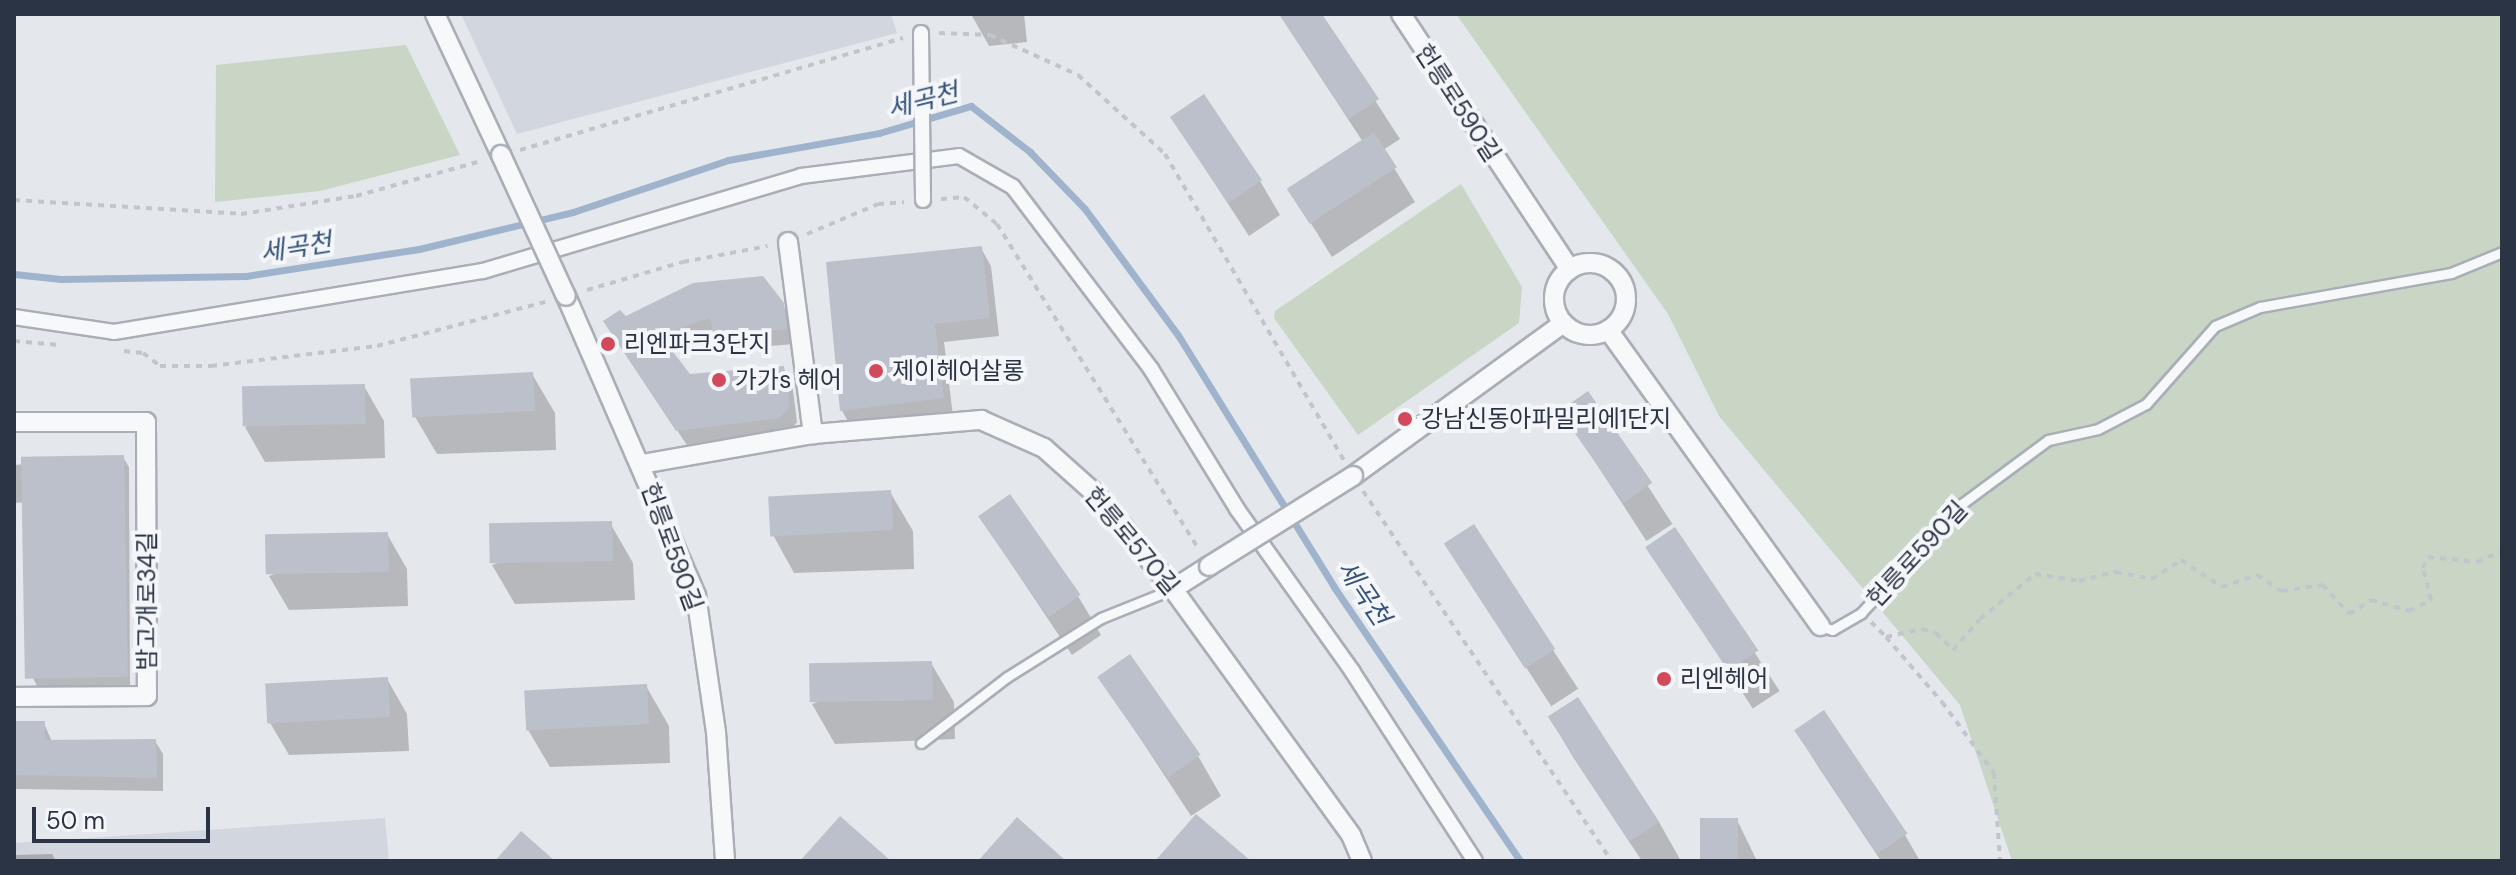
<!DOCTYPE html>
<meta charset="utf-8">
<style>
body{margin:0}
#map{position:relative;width:2516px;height:875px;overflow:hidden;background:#e4e7ec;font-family:"DM Sans","Noto Sans KR",sans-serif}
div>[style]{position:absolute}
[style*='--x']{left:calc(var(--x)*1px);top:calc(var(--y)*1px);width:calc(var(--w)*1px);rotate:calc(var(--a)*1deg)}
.built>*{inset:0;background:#d2d6de}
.green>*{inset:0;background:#c9d6c5}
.shadow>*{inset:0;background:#0003;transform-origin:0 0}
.stream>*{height:7px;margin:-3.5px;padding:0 3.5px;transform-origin:3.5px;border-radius:3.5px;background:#9fb4cc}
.building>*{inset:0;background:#bbc0ca;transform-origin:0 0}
.path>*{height:4px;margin-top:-2px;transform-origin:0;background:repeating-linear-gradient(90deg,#c2c5cb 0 6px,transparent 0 12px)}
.roads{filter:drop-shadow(2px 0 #a9aeb7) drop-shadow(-2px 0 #a9aeb7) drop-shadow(0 2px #a9aeb7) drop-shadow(0 -2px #a9aeb7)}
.service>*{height:9px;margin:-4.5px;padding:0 4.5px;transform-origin:4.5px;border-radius:4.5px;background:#f7f8fa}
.pedestrian>*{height:14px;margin:-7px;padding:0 7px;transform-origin:7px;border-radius:7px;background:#f7f8fa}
.minor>*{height:18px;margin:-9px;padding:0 9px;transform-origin:9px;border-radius:9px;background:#f7f8fa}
.minor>.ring{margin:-9px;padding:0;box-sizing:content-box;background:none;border:18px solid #f7f8fa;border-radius:50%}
.bridges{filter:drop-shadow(2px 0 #a9aeb7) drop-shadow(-2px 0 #a9aeb7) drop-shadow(0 2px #a9aeb7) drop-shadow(0 -2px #a9aeb7)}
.pedestrian-bridge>*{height:14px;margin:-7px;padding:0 7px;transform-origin:7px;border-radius:7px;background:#f7f8fa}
.minor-bridge>*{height:18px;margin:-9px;padding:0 9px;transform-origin:9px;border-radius:9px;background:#f7f8fa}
.dots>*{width:22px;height:22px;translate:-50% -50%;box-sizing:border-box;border:4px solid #f4f6f9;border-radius:50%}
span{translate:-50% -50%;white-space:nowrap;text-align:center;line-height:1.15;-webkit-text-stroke:8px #f4f6f9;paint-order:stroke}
.street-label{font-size:24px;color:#2b3445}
.poi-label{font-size:24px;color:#2b3445}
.left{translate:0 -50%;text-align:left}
.water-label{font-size:26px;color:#34527a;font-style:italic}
.frame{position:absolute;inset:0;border:16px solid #2b3445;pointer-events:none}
.scale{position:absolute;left:32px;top:807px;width:178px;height:36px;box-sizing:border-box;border:4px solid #2b3445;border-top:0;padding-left:10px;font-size:24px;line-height:28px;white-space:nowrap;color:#2b3445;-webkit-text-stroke:6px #f4f6f9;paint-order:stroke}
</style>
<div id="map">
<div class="built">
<i style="clip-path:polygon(461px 14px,891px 14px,897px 33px,517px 134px)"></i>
<i style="clip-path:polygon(385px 818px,389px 861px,14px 861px,14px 843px)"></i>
</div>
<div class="green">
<i style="clip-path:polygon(1456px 14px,2502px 14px,2502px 861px,2012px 861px,1960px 705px,1719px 416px,1668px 314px)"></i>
<i style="clip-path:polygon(406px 45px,460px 155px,320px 191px,215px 202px,216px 65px)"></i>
<i style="clip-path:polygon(1461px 184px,1522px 287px,1519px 323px,1358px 435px,1274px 318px,1275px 311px)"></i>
</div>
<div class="shadow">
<i style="clip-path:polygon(971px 14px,1024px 14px,1027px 42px,989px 46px)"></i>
<i style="clip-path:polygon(1279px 14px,1319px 14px,1400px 139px,1383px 150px,1415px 202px,1332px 257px,1290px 190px,1363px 142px)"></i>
<i style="clip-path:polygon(1172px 118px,1260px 181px,1280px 215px,1249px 236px)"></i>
<i style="clip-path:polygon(981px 248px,991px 266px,999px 336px,944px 342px,953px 416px,852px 428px,842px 411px)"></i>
<i style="clip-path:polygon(782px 304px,791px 319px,794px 344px,724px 350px,715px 334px,669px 349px,689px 376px,783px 368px,792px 383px,797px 422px,789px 433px,687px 445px,614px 337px,626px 318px)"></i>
<i style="clip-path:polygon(532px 374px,555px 413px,556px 450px,437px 454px,414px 415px)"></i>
<i style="clip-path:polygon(364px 386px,384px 421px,385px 458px,265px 462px,245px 427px)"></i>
<i style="left:1588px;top:394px;width:155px;height:31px;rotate:57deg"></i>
<i style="clip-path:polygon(123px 457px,129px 467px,130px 686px,38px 688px,33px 678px,28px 502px,14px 503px,14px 465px)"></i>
<i style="clip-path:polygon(890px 492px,913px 531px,914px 569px,794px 573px,772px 533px)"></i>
<i style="clip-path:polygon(980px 517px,1078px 596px,1101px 635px,1072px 655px)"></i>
<i style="clip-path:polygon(610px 523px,633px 563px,635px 600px,515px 604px,492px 565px)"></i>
<i style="left:1473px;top:527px;width:193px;height:32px;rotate:57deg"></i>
<i style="left:1675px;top:530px;width:192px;height:32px;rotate:57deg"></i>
<i style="clip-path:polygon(387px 534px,407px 569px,408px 606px,289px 610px,269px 576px)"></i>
<i style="clip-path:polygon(931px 663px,954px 702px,955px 739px,835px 744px,812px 704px)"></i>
<i style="clip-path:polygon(1100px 677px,1198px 756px,1221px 796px,1191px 816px)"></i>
<i style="clip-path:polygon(387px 679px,407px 714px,409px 751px,289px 755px,269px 721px)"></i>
<i style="clip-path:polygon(646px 686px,669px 726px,670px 763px,550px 767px,527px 728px)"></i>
<i style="clip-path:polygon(1577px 700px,1659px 822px,1681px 861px,1642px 861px,1573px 757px,1550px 718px)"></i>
<i style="clip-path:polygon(1824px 713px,1905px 835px,1920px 861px,1881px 861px,1817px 765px,1797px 731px)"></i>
<i style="clip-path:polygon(14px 723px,44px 723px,52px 742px,155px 741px,163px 754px,163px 791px,14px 789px)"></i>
<i style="clip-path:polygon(1737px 820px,1757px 861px,1702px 861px)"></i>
<i style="clip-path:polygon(52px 854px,56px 861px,14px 861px,14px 855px)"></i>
</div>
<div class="stream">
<i style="--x:14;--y:274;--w:47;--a:6.1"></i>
<i style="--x:61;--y:279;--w:185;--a:-0.9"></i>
<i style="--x:246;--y:276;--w:175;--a:-8.9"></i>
<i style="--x:419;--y:249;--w:158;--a:-13.5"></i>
<i style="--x:573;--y:212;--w:163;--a:-18.5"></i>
<i style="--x:728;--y:160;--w:153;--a:-10.1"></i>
<i style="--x:879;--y:133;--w:96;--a:-16.4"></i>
<i style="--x:971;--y:106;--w:75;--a:37.9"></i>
<i style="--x:1030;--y:152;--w:79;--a:46"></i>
<i style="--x:1085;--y:209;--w:157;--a:53.6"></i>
<i style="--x:1178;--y:335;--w:296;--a:58.2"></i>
<i style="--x:1334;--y:587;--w:331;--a:55.8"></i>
</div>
<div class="building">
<i style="clip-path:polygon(1279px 14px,1322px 14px,1379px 99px,1349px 119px)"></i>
<i style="left:1204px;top:94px;width:104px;height:41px;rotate:56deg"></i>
<i style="left:1374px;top:132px;width:42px;height:104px;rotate:57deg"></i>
<i style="clip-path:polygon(982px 246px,990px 318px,935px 324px,944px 398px,840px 411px,826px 262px)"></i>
<i style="clip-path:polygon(763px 276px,784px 303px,787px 329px,714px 336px,710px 318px,660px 335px,690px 374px,784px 366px,790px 407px,780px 418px,676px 431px,603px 321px,620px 310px,626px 316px,693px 283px)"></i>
<i style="left:533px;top:372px;width:39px;height:123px;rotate:87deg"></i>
<i style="left:365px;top:384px;width:40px;height:123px;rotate:89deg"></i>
<i style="left:1588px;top:391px;width:112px;height:35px;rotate:55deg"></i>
<i style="left:124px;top:455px;width:222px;height:103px;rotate:89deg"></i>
<i style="left:891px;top:490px;width:40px;height:123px;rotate:87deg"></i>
<i style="left:1010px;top:494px;width:123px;height:39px;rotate:55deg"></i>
<i style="left:612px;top:521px;width:40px;height:123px;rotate:89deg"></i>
<i style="left:1474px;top:524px;width:149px;height:36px;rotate:57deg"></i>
<i style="left:1675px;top:527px;width:149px;height:36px;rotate:56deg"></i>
<i style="left:388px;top:532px;width:40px;height:123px;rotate:89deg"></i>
<i style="left:1130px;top:654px;width:123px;height:40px;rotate:55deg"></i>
<i style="left:932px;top:661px;width:39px;height:123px;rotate:89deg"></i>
<i style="left:388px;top:677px;width:40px;height:123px;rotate:87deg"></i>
<i style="left:647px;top:684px;width:40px;height:123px;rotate:87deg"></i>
<i style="left:1578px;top:697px;width:149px;height:36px;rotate:57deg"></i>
<i style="left:1824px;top:710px;width:149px;height:36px;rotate:56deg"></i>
<i style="clip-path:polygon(14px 721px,45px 721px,45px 740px,156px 739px,157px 778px,14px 775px)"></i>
<i style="clip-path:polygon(1196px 814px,1251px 861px,1155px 861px)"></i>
<i style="clip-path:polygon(840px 816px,891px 861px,800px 861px)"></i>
<i style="clip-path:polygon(1017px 817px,1066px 861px,978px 861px)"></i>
<i style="left:1700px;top:818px;width:38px;height:43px"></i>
<i style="clip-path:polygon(521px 831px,555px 861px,495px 861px)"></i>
</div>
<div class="path">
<i style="--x:939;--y:33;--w:51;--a:2.2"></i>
<i style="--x:990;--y:35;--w:97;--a:24.4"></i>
<i style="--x:1078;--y:75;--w:118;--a:42.2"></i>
<i style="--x:1165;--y:154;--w:355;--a:59.7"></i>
<i style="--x:520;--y:150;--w:399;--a:-16.3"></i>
<i style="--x:941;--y:199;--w:23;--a:-5"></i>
<i style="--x:964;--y:197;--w:43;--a:39.3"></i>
<i style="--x:997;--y:224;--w:381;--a:58.2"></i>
<i style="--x:14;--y:200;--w:227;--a:3.5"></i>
<i style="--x:241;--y:214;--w:116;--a:-8.9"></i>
<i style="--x:356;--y:196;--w:130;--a:-15.6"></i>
<i style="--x:807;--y:234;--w:77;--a:-22.9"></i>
<i style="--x:878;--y:204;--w:26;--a:-4"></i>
<i style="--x:587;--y:290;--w:100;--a:-16.3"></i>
<i style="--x:683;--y:262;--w:86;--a:-10.7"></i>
<i style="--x:14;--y:341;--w:45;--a:5.1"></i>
<i style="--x:124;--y:351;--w:19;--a:6"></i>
<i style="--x:143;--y:353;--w:21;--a:37"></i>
<i style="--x:160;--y:366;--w:51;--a:0"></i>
<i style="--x:211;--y:366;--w:167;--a:-6.9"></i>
<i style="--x:377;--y:346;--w:177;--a:-14.7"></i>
<i style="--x:1363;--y:491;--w:446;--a:56.1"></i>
<i style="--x:1871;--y:622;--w:21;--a:45"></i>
<i style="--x:1886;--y:637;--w:37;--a:-13"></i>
<i style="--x:1922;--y:629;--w:15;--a:16"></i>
<i style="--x:1936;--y:633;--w:24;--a:45"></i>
<i style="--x:1953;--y:650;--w:41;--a:-48.9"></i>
<i style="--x:1980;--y:619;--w:71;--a:-39.3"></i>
<i style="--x:2035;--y:574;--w:45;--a:9"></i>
<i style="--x:2079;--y:581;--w:38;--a:-14"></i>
<i style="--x:2116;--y:572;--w:37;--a:11"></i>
<i style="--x:2152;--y:579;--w:35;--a:-33"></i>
<i style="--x:2181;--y:560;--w:49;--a:33.4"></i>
<i style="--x:2222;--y:587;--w:37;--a:-19"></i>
<i style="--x:2257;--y:575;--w:30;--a:33"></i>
<i style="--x:2282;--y:591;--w:41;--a:-8.3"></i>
<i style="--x:2323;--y:585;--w:39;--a:48"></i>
<i style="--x:2349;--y:614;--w:26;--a:-32"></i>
<i style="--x:2371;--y:600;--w:40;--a:16"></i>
<i style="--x:2409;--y:611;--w:25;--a:-27"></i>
<i style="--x:2431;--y:600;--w:33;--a:-104"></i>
<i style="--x:2423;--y:568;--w:12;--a:-66"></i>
<i style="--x:2428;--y:557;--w:49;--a:5.8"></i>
<i style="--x:2477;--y:562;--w:27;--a:-24"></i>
<i style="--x:1886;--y:637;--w:86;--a:49.3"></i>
<i style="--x:1942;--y:702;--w:88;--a:53.8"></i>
<i style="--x:1994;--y:773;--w:88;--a:86.1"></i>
</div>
<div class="roads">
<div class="service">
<i style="--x:1820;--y:626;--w:13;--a:18"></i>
<i style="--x:1832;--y:630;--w:34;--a:-30"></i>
<i style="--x:1861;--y:613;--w:150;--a:-47.2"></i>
<i style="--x:1963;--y:503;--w:106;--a:-36.5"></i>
<i style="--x:2048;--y:440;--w:51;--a:-12.4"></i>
<i style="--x:2098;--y:429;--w:54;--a:-27.5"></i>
<i style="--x:2146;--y:404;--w:104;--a:-48.5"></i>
<i style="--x:2215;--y:326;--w:49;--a:-22.9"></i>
<i style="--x:2260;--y:307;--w:194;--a:-10.1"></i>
<i style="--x:2451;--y:273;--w:55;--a:-22.4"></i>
<i style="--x:921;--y:743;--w:108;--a:-37.5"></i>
<i style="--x:1007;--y:677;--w:111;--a:-32.1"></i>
<i style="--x:1101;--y:618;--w:78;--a:-21.9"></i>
</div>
<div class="pedestrian">
<i style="--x:14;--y:317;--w:101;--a:8.5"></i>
<i style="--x:114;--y:332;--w:374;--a:-9.4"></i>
<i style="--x:483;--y:271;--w:332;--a:-16.6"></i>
<i style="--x:801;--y:176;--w:159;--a:-7.2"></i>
<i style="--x:959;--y:156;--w:62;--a:29.9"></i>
<i style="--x:1013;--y:187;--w:228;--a:52.8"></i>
<i style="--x:1151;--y:369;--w:164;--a:58.4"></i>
<i style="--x:1237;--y:509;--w:199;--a:54.6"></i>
<i style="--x:1352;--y:671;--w:226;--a:57.1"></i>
</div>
<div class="minor">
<i style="--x:435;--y:14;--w:156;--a:64.9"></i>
<i style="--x:1401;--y:14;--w:306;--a:56.5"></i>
<i style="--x:788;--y:242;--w:194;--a:82.6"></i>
<i class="ring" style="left:1554px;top:263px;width:54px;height:54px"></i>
<i style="--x:566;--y:296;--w:326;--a:66.5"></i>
<i style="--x:696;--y:595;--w:138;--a:81.7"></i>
<i style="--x:716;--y:732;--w:129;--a:86"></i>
<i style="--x:1609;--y:331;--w:363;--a:54.4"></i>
<i style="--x:14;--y:422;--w:132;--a:0"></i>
<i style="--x:146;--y:422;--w:274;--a:89.8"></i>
<i style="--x:147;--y:696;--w:133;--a:179.6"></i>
<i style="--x:642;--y:464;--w:174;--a:-10"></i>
<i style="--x:813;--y:434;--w:169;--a:-4.8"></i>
<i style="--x:981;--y:420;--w:69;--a:24"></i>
<i style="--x:1044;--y:448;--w:74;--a:41.7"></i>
<i style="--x:1099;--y:497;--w:118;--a:51.2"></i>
<i style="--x:1173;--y:589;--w:304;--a:54.1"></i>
<i style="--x:1351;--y:835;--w:28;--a:67"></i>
<i style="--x:1353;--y:476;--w:258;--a:-36"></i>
<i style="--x:1173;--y:589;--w:43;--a:-32.6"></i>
</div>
</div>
<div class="bridges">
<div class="pedestrian-bridge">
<i style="--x:921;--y:33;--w:167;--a:89.3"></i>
</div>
<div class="minor-bridge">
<i style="--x:501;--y:155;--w:155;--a:65.3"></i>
<i style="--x:1209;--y:566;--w:170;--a:-32"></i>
</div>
</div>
<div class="dots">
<i style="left:608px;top:344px;background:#d1495b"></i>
<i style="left:876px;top:371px;background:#d1495b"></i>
<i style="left:719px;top:380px;background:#d1495b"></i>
<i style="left:1405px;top:419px;background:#d1495b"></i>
<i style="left:1664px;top:679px;background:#d1495b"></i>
</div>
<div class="street-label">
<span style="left:1458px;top:103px;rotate:57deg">헌릉로590길</span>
<span style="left:1132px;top:541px;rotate:50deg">헌릉로570길</span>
<span style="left:672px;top:547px;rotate:70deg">헌릉로590길</span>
<span style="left:1917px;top:554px;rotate:-47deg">헌릉로590길</span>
<span style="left:147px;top:601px;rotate:-90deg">밤고개로34길</span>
</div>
<div class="poi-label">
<span class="left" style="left:624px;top:344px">리엔파크3단지</span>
<span class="left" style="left:892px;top:371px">제이헤어살롱</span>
<span class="left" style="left:735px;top:380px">가가s 헤어</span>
<span class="left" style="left:1421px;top:419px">강남신동아파밀리에1단지</span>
<span class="left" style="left:1680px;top:679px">리엔헤어</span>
</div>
<div class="water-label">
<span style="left:923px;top:101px;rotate:-14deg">세곡천</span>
<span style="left:296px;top:248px;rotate:-9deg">세곡천</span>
<span style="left:1363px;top:593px;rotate:56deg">세곡천</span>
</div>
<div class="frame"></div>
<div class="scale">50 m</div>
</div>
